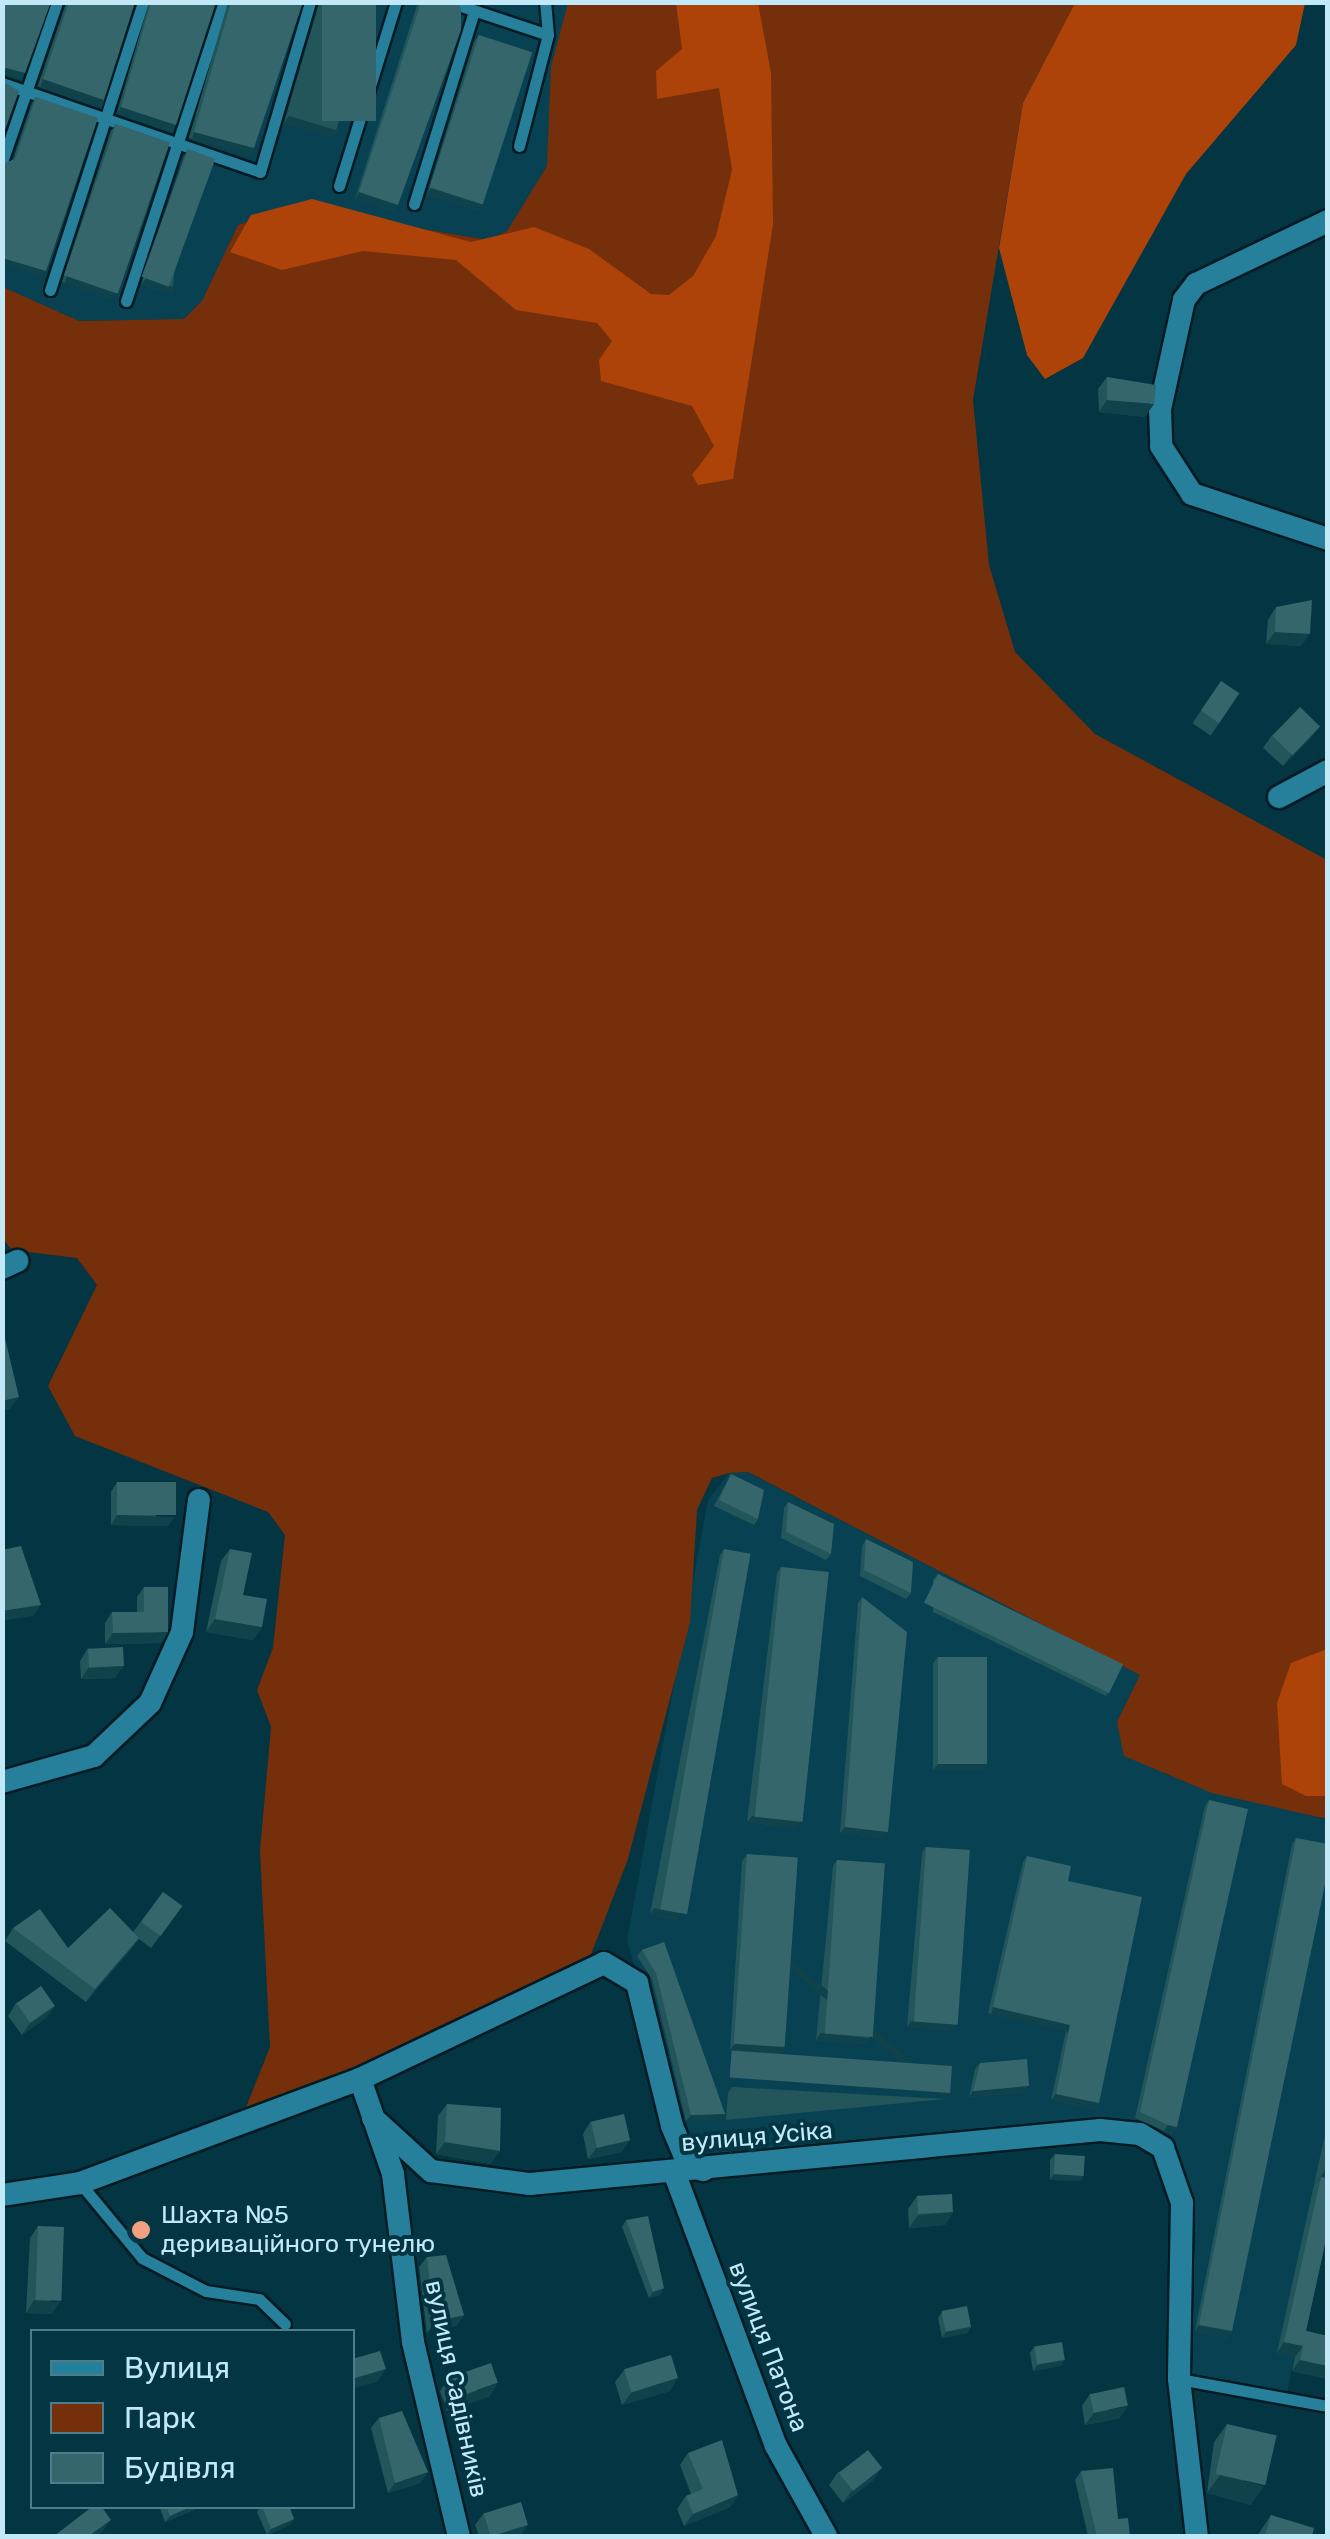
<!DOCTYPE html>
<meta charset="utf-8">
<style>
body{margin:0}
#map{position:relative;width:1330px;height:2539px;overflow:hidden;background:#033543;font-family:Rubik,sans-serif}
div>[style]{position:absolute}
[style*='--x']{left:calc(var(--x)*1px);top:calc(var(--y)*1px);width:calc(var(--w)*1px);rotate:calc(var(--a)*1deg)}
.built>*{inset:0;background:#084151}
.green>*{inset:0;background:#762f0b}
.forest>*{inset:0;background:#ad4308}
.roads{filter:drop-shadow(2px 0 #011b23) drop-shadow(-2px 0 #011b23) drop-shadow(0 2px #011b23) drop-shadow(0 -2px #011b23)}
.service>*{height:11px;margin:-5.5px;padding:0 5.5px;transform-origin:5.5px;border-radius:5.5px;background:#267f9b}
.minor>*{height:22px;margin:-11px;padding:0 11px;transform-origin:11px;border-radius:11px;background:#267f9b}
.wall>*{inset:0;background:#23565b;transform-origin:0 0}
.shaded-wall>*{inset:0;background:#0f424a;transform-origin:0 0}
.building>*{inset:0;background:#34666c;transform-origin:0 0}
.dots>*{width:28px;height:28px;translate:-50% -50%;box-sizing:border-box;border:5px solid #033543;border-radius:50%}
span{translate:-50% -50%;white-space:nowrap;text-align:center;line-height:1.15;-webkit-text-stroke:8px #033543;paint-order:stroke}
.street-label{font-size:25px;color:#c2e9f8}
.poi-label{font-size:25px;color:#c2e9f8}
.left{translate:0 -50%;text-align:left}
.frame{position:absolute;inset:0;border:5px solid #c2e9f8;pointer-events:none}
.legend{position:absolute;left:30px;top:2329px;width:325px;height:180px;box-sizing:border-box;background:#033543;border:2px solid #4f7d8b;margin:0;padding:12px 18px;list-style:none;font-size:30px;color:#c2e9f8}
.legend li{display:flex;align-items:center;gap:20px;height:50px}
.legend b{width:50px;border:2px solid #4f7d8b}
</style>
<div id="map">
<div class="built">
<i style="clip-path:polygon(3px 3px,568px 3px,547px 166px,507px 231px,489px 240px,361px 219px,312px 199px,238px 225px,202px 301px,184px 319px,79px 321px,3px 287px)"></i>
<i style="clip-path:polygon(747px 1472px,1141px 1675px,1117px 1722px,1165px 1774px,1327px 1820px,1327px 2204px,1285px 2402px,1181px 2378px,1186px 2177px,1175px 2150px,1154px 2137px,689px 2166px,627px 1940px,708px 1500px,729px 1473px)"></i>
</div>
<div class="green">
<i style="clip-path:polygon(568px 3px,1075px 3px,1023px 103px,973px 400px,989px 565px,1015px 652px,1095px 734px,1327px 860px,1327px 1819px,1212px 1793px,1124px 1756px,1117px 1722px,1140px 1675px,748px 1472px,729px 1473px,712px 1478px,697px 1510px,690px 1622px,628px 1859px,590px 1957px,578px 1971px,241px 2120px,270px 2047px,260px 1851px,271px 1727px,257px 1690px,273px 1648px,285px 1535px,268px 1512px,75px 1436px,48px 1386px,97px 1285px,77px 1258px,12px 1250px,3px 1239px,3px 287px,79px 321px,184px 319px,202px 301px,238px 225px,312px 199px,361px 219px,489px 240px,507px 231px,547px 166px,551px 67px)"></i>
</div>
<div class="forest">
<i style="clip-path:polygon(676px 3px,758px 3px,771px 73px,773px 224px,733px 479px,698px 485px,692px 475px,714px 446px,692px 406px,601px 381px,599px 360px,612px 341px,597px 323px,516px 310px,456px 260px,363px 251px,282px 270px,230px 252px,251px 215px,312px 199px,471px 242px,534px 227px,589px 249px,651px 294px,669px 295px,693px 276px,716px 236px,732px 170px,719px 88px,657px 99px,656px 71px,682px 49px)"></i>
<i style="clip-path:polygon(1075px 3px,1305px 3px,1296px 45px,1186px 174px,1083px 358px,1045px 379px,1027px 355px,999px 248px,1023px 103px)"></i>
<i style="clip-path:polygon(1327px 1649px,1327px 1796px,1306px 1796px,1282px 1784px,1277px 1703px,1291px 1663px)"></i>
</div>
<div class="roads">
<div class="service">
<i style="--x:449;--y:2;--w:104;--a:18.4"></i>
<i style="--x:548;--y:35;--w:33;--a:-95"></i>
<i style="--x:2;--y:83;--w:273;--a:19"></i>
<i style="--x:260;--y:172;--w:177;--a:-73.6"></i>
<i style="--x:519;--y:146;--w:115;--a:-75.4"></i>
<i style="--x:2;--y:162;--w:169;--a:-71"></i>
<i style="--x:339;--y:186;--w:193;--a:-72.8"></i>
<i style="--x:414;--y:204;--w:202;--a:-72.7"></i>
<i style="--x:50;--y:290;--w:303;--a:-72.1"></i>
<i style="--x:126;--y:301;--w:315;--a:-71.9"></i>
<i style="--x:80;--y:2183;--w:97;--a:50.4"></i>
<i style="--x:142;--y:2258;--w:72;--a:27.3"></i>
<i style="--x:206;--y:2291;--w:54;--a:8.6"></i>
<i style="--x:259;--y:2299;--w:36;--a:44"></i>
<i style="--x:1179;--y:2379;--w:151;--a:10.3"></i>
</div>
<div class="minor">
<i style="--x:1328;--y:221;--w:146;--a:154.5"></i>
<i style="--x:1196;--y:284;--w:20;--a:127"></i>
<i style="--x:1184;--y:300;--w:112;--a:102.4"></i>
<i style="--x:1160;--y:409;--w:37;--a:88"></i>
<i style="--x:1161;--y:446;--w:57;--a:57.1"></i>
<i style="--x:1192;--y:494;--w:143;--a:18.3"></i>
<i style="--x:1279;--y:797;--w:55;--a:-28"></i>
<i style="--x:2;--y:1268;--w:17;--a:-25"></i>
<i style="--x:2;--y:1782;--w:96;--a:-15.8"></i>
<i style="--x:94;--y:1756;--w:77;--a:-43.4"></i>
<i style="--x:150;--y:1703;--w:78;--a:-65.7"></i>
<i style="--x:182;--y:1632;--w:133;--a:-82.7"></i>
<i style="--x:360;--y:2079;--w:101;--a:70.8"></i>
<i style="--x:393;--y:2174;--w:169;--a:83.2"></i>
<i style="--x:413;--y:2342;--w:199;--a:76.7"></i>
<i style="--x:373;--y:2118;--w:79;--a:42.4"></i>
<i style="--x:431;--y:2171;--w:100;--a:7.5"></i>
<i style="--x:530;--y:2184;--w:573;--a:-5.41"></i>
<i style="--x:1100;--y:2130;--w:40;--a:5.7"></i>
<i style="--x:1140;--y:2134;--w:27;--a:31"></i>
<i style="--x:1163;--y:2148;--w:58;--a:70.9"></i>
<i style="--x:1182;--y:2203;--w:176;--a:91"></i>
<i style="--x:1179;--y:2379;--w:158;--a:83.5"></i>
<i style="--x:674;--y:2172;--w:292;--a:69.6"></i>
<i style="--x:776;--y:2446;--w:103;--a:60.9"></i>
<i style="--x:2;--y:2195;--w:79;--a:-8.7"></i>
<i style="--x:80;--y:2183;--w:299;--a:-20.4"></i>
<i style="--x:360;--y:2079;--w:270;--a:-25.4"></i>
<i style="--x:604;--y:1963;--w:39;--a:31"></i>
<i style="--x:637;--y:1983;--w:147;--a:76.2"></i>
<i style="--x:672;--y:2126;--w:43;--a:67"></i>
<i style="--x:689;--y:2166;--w:15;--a:16"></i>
</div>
</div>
<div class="wall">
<i style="clip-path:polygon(64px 2px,135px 2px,99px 107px,38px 86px,66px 4px)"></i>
<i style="clip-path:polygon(149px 2px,216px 2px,172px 132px,117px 113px)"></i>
<i style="clip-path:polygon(228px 2px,303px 2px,250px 154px,189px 138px)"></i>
<i style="clip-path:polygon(317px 2px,376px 2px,334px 137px,284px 123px,319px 4px)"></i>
<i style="clip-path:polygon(418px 2px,456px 2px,394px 211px,355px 199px)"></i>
<i style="clip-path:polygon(479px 35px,481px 211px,427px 195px,474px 42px)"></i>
<i style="clip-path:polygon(36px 97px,41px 277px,13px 160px,32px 103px)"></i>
<i style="clip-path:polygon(116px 124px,114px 292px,110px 298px,62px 282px,111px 131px)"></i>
<i style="clip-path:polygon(188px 149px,172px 294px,141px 285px,184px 156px)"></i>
<i style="clip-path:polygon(1107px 377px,1145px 417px,1099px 412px,1098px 389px)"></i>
<i style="clip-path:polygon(1276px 607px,1301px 646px,1266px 644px,1268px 620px)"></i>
<i style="left:1221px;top:681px;width:22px;height:51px;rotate:34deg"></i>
<i style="clip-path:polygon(1272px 735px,1311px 738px,1283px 766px,1263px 748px)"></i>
<i style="clip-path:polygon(731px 1474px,758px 1519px,754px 1525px,714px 1506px)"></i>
<i style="clip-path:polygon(117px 1482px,168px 1526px,111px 1525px,111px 1492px)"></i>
<i style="clip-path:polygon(788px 1502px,831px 1554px,826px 1560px,781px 1538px,784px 1508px)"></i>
<i style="clip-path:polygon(866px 1539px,911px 1593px,906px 1599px,860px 1576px,862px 1546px)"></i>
<i style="clip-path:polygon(230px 1549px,243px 1595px,262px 1627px,253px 1640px,206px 1632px,221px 1561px)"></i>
<i style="clip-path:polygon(724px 1549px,677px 1920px,650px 1914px,720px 1555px)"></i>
<i style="clip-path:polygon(781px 1567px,800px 1822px,795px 1828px,747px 1822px,777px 1573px)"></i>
<i style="clip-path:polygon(938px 1574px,1111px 1690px,1106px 1696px,933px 1612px,933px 1580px)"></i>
<i style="clip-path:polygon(144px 1587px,168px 1632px,161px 1643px,105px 1644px,105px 1623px,112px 1612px,137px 1612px,137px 1597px)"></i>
<i style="clip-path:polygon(862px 1597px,888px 1832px,884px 1838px,840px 1833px,858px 1603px)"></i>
<i style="clip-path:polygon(88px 1648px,115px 1678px,81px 1679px,80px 1661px)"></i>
<i style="clip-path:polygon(938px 1657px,987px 1764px,982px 1770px,933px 1770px,933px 1663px)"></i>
<i style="clip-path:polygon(1209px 1800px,1177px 2127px,1173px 2133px,1164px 2131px,1135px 2118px,1205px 1806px)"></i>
<i style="clip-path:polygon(1296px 1838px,1232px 2331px,1228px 2338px,1195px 2331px,1292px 1844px)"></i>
<i style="clip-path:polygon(926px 1847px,956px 2024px,951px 2030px,907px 2027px,922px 1853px)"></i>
<i style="clip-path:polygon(747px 1854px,782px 2054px,730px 2050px,742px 1861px)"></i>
<i style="clip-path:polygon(1027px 1856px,1068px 1881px,1099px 2103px,1095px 2109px,1051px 2100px,1066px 2031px,988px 2013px,1023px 1862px)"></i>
<i style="clip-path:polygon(837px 1860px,869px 2038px,865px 2044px,816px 2040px,833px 1866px)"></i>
<i style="clip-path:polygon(163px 1892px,182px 1906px,151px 1948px,139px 1939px,86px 2002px,5px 1941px,13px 1928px,68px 1948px,133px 1932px)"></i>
<i style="clip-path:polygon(664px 1942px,725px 2114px,720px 2121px,686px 2121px,652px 1979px,637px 1956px,642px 1950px)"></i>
<i style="clip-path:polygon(16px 2003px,55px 2006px,46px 2018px,22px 2035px,8px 2016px)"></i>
<i style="clip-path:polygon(980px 2063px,1025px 2092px,969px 2097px,975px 2069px)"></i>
<i style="clip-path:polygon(732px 2087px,945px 2099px,726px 2120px,728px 2093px)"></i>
<i style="clip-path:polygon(447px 2104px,491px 2164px,436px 2154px,438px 2116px)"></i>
<i style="clip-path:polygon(591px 2121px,622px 2152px,588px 2159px,583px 2134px)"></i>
<i style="clip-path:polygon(1328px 2121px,1328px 2230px,1306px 2331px,1328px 2336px,1328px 2379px,1292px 2371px,1295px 2357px,1277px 2353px)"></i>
<i style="clip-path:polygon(1055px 2154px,1084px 2175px,1080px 2181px,1050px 2180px,1050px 2160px)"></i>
<i style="clip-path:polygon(917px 2196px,953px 2212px,945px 2225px,909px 2228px,908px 2209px)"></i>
<i style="clip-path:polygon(626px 2220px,664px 2288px,660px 2295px,649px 2298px,622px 2227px)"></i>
<i style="clip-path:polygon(38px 2226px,52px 2314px,26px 2313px,30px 2238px)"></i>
<i style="clip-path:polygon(427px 2257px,464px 2315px,456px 2326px,427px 2333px,419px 2267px)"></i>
<i style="clip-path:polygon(942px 2312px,971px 2327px,967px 2333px,942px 2338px,938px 2318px)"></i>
<i style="clip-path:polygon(1034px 2347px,1065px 2360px,1060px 2366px,1033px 2371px,1030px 2353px)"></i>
<i style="clip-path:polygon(624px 2370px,670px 2391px,622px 2405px,615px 2382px)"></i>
<i style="clip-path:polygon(449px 2378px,490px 2396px,447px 2411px,440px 2391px)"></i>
<i style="clip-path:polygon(1090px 2394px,1120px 2418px,1085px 2425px,1082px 2406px)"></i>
<i style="clip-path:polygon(379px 2418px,428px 2472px,420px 2483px,388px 2493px,371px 2428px)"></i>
<i style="clip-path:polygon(1227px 2424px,1251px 2505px,1207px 2493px,1214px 2442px)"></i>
<i style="clip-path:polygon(688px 2453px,738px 2495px,730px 2507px,684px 2526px,677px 2509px,686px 2496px,691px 2494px,680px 2465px)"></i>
<i style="clip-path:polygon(1081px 2471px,1118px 2519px,1130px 2536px,1088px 2536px,1075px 2480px)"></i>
<i style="clip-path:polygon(838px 2472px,873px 2481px,843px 2503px,829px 2485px)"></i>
<i style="clip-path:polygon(159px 2506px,196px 2506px,194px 2510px,165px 2522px)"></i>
<i style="clip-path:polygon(261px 2506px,289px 2506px,294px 2519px,290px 2525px,267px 2535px,257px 2512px)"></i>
<i style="clip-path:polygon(484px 2513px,520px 2536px,479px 2536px,475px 2525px)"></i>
<i style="clip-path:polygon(1271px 2515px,1312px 2536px,1257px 2536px)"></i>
</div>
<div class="shaded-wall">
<i style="clip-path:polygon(6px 68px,25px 73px,20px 79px,2px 74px)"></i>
<i style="left:43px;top:79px;width:65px;height:9px;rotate:19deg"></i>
<i style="clip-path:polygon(121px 107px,176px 125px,172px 132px,117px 113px)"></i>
<i style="clip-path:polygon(289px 116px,339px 131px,334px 137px,284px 123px)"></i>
<i style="left:194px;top:132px;width:62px;height:8px;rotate:15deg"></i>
<i style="clip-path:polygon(431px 188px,485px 205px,481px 211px,427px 195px)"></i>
<i style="clip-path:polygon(359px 192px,398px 205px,394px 211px,355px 199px)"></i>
<i style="clip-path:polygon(2px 258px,46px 271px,41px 277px,2px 265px)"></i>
<i style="left:67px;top:276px;width:50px;height:8px;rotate:19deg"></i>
<i style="clip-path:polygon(146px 278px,176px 288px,172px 294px,141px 285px)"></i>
<i style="clip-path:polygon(1107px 400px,1154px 404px,1145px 417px,1099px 412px)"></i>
<i style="clip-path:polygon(1275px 632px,1310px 634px,1301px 646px,1266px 644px)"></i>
<i style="clip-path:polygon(1320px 726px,1311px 738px,1283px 766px,1292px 754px)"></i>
<i style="clip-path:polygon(19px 1397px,10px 1409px,2px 1411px,2px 1401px)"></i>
<i style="clip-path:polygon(117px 1515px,175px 1517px,168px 1526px,111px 1525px)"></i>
<i style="clip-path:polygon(41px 1605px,33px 1616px,2px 1621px,2px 1611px)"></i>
<i style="clip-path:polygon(215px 1619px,262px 1627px,253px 1640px,206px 1632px)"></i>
<i style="clip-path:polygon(168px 1632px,161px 1643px,105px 1644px,113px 1633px)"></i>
<i style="clip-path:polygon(124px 1666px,115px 1678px,81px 1679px,89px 1667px)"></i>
<i style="clip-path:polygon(938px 1764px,987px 1764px,982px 1770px,933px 1770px)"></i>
<i style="clip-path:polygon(752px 1816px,800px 1822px,795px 1828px,747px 1822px)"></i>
<i style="clip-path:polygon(845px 1827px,888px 1832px,884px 1838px,840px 1833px)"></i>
<i style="clip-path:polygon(654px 1908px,682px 1913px,677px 1920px,650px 1914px)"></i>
<i style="clip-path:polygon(139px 1938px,131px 1950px,86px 2002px,95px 1989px)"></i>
<i style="clip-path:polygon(55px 2006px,46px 2018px,22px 2035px,30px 2023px)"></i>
<i style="left:993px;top:2007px;width:79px;height:8px;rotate:13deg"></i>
<i style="clip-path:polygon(911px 2021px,956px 2024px,951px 2030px,907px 2027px)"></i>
<i style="clip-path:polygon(821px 2033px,869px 2038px,865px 2044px,816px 2040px)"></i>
<i style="clip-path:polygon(735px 2044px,786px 2047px,782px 2054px,730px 2050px)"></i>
<i style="clip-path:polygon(1029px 2086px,1025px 2092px,969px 2097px,973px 2091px)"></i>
<i style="left:950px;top:2093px;width:8px;height:221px;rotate:130deg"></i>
<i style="clip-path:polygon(1056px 2094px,1099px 2103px,1095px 2109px,1051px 2100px)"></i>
<i style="clip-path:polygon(725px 2114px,720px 2121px,686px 2121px,691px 2115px)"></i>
<i style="clip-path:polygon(1168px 2125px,1177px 2127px,1173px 2133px,1164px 2131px)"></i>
<i style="clip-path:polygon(630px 2140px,622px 2152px,588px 2159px,597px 2147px)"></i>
<i style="clip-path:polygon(445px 2142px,500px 2151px,491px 2164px,436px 2154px)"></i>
<i style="clip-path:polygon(1326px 2169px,1328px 2170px,1328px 2191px,1321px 2177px,1313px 2187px)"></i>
<i style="clip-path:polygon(1054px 2174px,1084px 2175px,1080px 2181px,1050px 2180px)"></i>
<i style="clip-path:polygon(953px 2212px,945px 2225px,909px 2228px,918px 2215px)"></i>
<i style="clip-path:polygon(664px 2288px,660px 2295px,649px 2298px,653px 2292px)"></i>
<i style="clip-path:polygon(34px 2300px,60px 2302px,52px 2314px,26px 2313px)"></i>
<i style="clip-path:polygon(464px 2315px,456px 2326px,427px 2333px,434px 2322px)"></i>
<i style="clip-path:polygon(1199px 2325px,1232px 2331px,1228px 2338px,1195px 2331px)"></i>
<i style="clip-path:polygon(971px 2327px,967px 2333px,942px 2338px,946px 2332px)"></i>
<i style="clip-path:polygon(1284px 2342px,1303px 2346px,1295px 2357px,1277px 2353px)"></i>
<i style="clip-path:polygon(1065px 2360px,1060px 2366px,1033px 2371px,1037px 2365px)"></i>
<i style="clip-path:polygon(1300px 2360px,1328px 2366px,1328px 2379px,1292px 2371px)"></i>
<i style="clip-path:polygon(386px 2369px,377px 2382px,352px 2389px,352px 2379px)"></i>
<i style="clip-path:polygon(678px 2378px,670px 2391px,622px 2405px,631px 2393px)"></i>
<i style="clip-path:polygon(498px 2383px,490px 2396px,447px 2411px,455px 2399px)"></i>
<i style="clip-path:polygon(1128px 2406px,1120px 2418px,1085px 2425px,1094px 2413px)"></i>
<i style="clip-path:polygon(882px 2468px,873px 2481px,843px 2503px,852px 2490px)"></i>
<i style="clip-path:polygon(428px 2472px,420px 2483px,388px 2493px,395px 2483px)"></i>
<i style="clip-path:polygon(1220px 2475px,1264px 2486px,1251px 2505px,1207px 2493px)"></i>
<i style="clip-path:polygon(738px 2495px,730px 2507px,684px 2526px,693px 2514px)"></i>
<i style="clip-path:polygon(192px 2506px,196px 2506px,194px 2510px,165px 2522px,170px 2516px)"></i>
<i style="clip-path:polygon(294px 2519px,290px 2525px,267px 2535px,271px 2529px)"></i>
<i style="clip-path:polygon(111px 2520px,102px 2532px,97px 2536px,89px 2536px)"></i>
<i style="clip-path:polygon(528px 2525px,520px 2536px,490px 2536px)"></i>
</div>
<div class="building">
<i style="clip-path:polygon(2px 2px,51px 2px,25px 73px,6px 68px,2px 71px)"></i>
<i style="clip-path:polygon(69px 2px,135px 2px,104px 100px,43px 79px)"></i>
<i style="clip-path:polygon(151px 2px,216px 2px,176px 125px,121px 107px)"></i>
<i style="clip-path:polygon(231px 2px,303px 2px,254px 148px,194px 132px)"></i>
<i style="left:322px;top:2px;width:54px;height:119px"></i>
<i style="clip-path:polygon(421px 2px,456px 2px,461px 8px,461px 30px,398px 205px,359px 192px)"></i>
<i style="left:479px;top:35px;width:56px;height:160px;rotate:18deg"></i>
<i style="clip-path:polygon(2px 81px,19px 91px,2px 138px)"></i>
<i style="clip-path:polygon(36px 97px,98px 118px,46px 271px,2px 258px,2px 164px,15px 159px)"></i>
<i style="left:116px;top:124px;width:57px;height:160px;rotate:19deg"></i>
<i style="left:188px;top:149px;width:29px;height:136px;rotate:20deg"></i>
<i style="clip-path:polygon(1107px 377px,1156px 385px,1154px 404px,1107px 400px)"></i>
<i style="clip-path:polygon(1312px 600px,1310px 634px,1275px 632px,1276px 607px)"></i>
<i style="left:1221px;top:681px;width:22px;height:36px;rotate:34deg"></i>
<i style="left:1300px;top:707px;width:28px;height:40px;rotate:44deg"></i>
<i style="clip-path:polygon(3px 1330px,19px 1397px,2px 1401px,2px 1330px)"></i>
<i style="clip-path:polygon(731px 1474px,764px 1490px,758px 1519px,719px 1500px)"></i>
<i style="left:117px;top:1482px;width:59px;height:33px"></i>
<i style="clip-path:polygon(788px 1502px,834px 1524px,831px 1554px,786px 1532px)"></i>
<i style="clip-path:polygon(866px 1539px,913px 1562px,911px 1593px,864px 1570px)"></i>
<i style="clip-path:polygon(21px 1546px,41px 1605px,2px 1611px,2px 1582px,5px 1582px,2px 1572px,2px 1550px)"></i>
<i style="clip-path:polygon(230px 1549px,252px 1553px,243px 1595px,267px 1599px,262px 1627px,215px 1619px)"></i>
<i style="left:724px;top:1549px;width:27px;height:366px;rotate:10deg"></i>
<i style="left:781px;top:1567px;width:48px;height:251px;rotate:6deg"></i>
<i style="left:938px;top:1574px;width:206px;height:32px;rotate:26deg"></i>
<i style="clip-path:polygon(144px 1587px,168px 1587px,168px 1632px,113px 1633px,112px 1612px,144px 1612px)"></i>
<i style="clip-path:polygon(862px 1597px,907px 1632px,888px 1832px,845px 1827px)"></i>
<i style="left:123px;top:1647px;width:19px;height:35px;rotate:87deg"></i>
<i style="left:938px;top:1657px;width:49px;height:107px"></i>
<i style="clip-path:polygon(1209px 1800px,1248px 1809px,1177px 2127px,1168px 2125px,1140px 2112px)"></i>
<i style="clip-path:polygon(1296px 1838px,1328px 1844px,1328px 1870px,1232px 2331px,1199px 2325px)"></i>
<i style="left:926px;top:1847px;width:44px;height:175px;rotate:4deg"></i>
<i style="left:747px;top:1854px;width:51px;height:190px;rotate:4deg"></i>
<i style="clip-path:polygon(1027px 1856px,1071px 1866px,1068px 1881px,1142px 1897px,1099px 2103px,1056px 2094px,1070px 2025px,993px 2007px)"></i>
<i style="left:837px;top:1860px;width:48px;height:174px;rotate:4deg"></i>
<i style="left:163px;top:1892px;width:24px;height:37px;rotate:36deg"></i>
<i style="clip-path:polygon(110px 1908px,139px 1938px,95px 1989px,13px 1928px,40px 1909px,68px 1948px)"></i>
<i style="clip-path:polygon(664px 1942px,725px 2114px,691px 2115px,656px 1973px,642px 1950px)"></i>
<i style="left:41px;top:1986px;width:24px;height:30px;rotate:55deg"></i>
<i style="clip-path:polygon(1027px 2059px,1029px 2086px,973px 2091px,980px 2063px)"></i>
<i style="left:952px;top:2066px;width:27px;height:221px;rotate:94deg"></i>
<i style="clip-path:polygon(447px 2104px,501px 2108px,500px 2151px,445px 2142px)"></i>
<i style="left:624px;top:2114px;width:27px;height:34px;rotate:77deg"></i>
<i style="left:1055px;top:2154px;width:30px;height:20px;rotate:4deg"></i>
<i style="clip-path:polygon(1321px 2177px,1328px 2178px,1328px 2230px,1304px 2340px,1306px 2331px,1328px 2336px,1328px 2366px,1300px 2360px,1303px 2346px,1284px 2342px)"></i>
<i style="left:952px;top:2194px;width:18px;height:35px;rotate:87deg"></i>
<i style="clip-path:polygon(648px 2216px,664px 2288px,653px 2292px,626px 2220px)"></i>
<i style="left:38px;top:2226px;width:26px;height:74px;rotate:2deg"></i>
<i style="clip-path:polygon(446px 2255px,464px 2315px,434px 2322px,427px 2257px)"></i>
<i style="left:967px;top:2306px;width:21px;height:26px;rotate:79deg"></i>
<i style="left:1062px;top:2342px;width:18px;height:28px;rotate:81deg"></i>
<i style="clip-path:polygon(380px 2351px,386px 2369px,352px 2379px,352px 2359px)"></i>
<i style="left:671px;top:2355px;width:24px;height:49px;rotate:73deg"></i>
<i style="left:491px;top:2363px;width:21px;height:45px;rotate:71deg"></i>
<i style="left:1124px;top:2387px;width:19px;height:35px;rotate:78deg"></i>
<i style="clip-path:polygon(402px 2411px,428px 2472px,395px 2483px,379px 2418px)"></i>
<i style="left:1227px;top:2424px;width:51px;height:51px;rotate:13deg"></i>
<i style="clip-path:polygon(722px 2440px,738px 2495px,693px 2514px,686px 2496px,703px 2489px,688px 2453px)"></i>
<i style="left:868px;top:2450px;width:23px;height:37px;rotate:52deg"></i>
<i style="clip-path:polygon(1113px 2468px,1118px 2519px,1128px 2518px,1130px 2536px,1097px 2536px,1081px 2471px)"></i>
<i style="left:521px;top:2502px;width:24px;height:39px;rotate:73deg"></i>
<i style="clip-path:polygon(93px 2506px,101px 2506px,111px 2520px,89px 2536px,54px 2536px)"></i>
<i style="clip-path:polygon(166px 2506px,192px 2506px,170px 2516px)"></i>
<i style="clip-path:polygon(262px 2506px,289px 2506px,294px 2519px,271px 2529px)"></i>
<i style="clip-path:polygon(1271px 2515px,1314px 2528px,1312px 2536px,1265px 2536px)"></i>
</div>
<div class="dots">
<i style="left:141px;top:2230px;background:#f2a07f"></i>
</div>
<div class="street-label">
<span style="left:757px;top:2137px;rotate:-5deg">вулиця Усіка</span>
<span style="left:768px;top:2347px;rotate:69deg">вулиця Патона</span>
<span style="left:456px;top:2389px;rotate:78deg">вулиця Садівників</span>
</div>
<div class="poi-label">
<span class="left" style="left:161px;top:2230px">Шахта №5<br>дериваційного тунелю</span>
</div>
<div class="frame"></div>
<ul class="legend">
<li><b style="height:12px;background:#267f9b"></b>Вулиця</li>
<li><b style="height:28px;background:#762f0b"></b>Парк</li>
<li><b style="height:28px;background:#34666c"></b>Будівля</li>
</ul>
</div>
